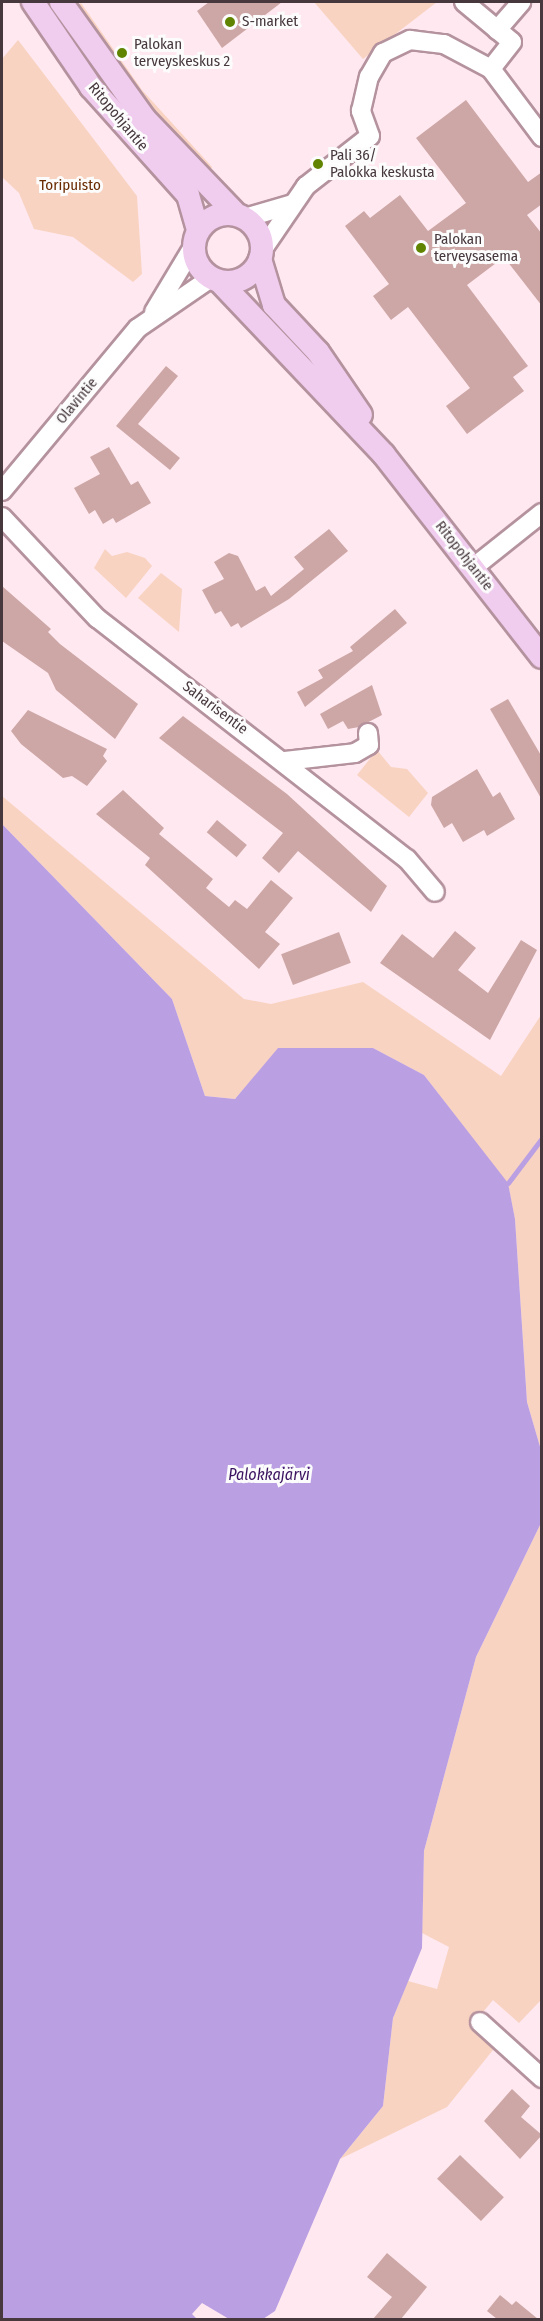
<!DOCTYPE html>
<meta charset="utf-8">
<style>
body{margin:0}
#map{position:relative;width:543px;height:2321px;overflow:hidden;background:#ffe8f0;font-family:"Fira Sans Condensed",sans-serif}
div>[style]{position:absolute}
[style*='--x']{left:calc(var(--x)*1px);top:calc(var(--y)*1px);width:calc(var(--w)*1px);rotate:calc(var(--a)*1deg)}
.green>*{inset:0;background:#f9d3c1}
.water>*{inset:0;background:#baa0e2}
.stream>*{height:5px;margin:-2.5px;padding:0 2.5px;transform-origin:2.5px;border-radius:2.5px;background:#baa0e2}
.building>*{inset:0;background:#cda7a6;transform-origin:0 0}
.roads{filter:drop-shadow(2px 0 #b4929e) drop-shadow(-2px 0 #b4929e) drop-shadow(0 2px #b4929e) drop-shadow(0 -2px #b4929e)}
.minor>*{height:18px;margin:-9px;padding:0 9px;transform-origin:9px;border-radius:9px;background:#fff}
.major>*{height:22px;margin:-11px;padding:0 11px;transform-origin:11px;border-radius:11px;background:#f0ccee}
.major>.ring{margin:-11px;padding:0;box-sizing:content-box;background:none;border:22px solid #f0ccee;border-radius:50%}
.dots>*{width:16px;height:16px;translate:-50% -50%;box-sizing:border-box;border:3px solid #fcfcfc;border-radius:50%}
span{translate:-50% -50%;white-space:nowrap;text-align:center;line-height:1.15;-webkit-text-stroke:6px #fcfcfc;paint-order:stroke}
.poi-label{font-size:15px;color:#46383d}
.left{translate:0 -50%;text-align:left}
.street-label{font-size:15px;color:#46383d}
.park-label{font-size:15px;color:#692a00}
.water-label{font-size:16px;color:#3b1360;font-style:italic}
.frame{position:absolute;inset:0;border:3px solid #46383d;pointer-events:none}
</style>
<div id="map">
<div class="green">
<i style="clip-path:polygon(314px 2px,437px 2px,363px 59px)"></i>
<i style="clip-path:polygon(81px 3px,142px 90px,212px 167px,206px 175px,74px 9px)"></i>
<i style="clip-path:polygon(18px 40px,137px 196px,142px 274px,133px 282px,73px 237px,34px 229px,19px 193px,2px 177px,2px 59px)"></i>
<i style="clip-path:polygon(105px 549px,112px 556px,127px 552px,145px 558px,152px 566px,126px 598px,94px 568px)"></i>
<i style="clip-path:polygon(161px 573px,182px 589px,179px 632px,138px 598px)"></i>
<i style="clip-path:polygon(377px 750px,391px 767px,407px 769px,428px 793px,409px 817px,357px 775px)"></i>
<i style="clip-path:polygon(2px 796px,244px 999px,271px 1004px,363px 982px,501px 1076px,541px 1015px,541px 1450px,527px 1402px,515px 1219px,508px 1184px,424px 1075px,373px 1048px,279px 1048px,235px 1099px,205px 1096px,172px 999px,2px 824px)"></i>
<i style="clip-path:polygon(541px 1523px,541px 2000px,519px 2023px,493px 2000px,478px 2018px,497px 2045px,447px 2107px,340px 2159px,383px 2106px,393px 2018px,408px 1981px,437px 1989px,449px 1947px,422px 1933px,424px 1851px,476px 1657px)"></i>
</div>
<div class="water">
<i style="clip-path:polygon(2px 824px,172px 999px,205px 1096px,235px 1099px,278px 1048px,373px 1048px,424px 1075px,508px 1183px,515px 1219px,527px 1402px,541px 1450px,541px 1523px,476px 1657px,424px 1851px,422px 1948px,393px 2018px,383px 2106px,340px 2159px,275px 2311px,263px 2319px,229px 2319px,202px 2303px,192px 2314px,197px 2319px,2px 2319px)"></i>
</div>
<div class="stream">
<i style="--x:508;--y:1183;--w:56;--a:-52.9"></i>
</div>
<div class="building">
<i style="clip-path:polygon(209px 2px,282px 2px,222px 48px,197px 11px)"></i>
<i style="clip-path:polygon(466px 100px,528px 182px,542px 172px,542px 204px,527px 215px,542px 234px,542px 306px,504px 257px,467px 285px,528px 366px,513px 377px,524px 391px,467px 434px,446px 406px,470px 388px,408px 307px,391px 320px,373px 296px,389px 284px,345px 226px,364px 211px,370px 218px,400px 195px,428px 231px,466px 203px,416px 138px)"></i>
<i style="clip-path:polygon(166px 366px,178px 376px,138px 424px,180px 458px,170px 470px,116px 426px)"></i>
<i style="clip-path:polygon(109px 447px,131px 485px,138px 481px,151px 503px,116px 523px,113px 518px,103px 524px,95px 510px,89px 514px,74px 488px,100px 474px,90px 457px)"></i>
<i style="clip-path:polygon(329px 529px,348px 551px,289px 599px,241px 628px,238px 623px,231px 627px,221px 611px,215px 614px,202px 590px,224px 579px,214px 562px,229px 553px,238px 556px,256px 591px,265px 586px,271px 596px,304px 569px,294px 557px)"></i>
<i style="clip-path:polygon(2px 586px,51px 629px,48px 632px,60px 644px,138px 704px,115px 739px,56px 690px,48px 673px,2px 641px)"></i>
<i style="clip-path:polygon(395px 609px,407px 623px,305px 707px,297px 692px,323px 678px,318px 670px,353px 651px,350px 647px)"></i>
<i style="clip-path:polygon(372px 685px,382px 715px,359px 727px,348px 729px,343px 721px,328px 729px,320px 714px)"></i>
<i style="clip-path:polygon(508px 699px,542px 757px,542px 800px,490px 709px)"></i>
<i style="clip-path:polygon(28px 710px,107px 749px,103px 756px,107px 761px,87px 786px,72px 776px,63px 778px,21px 744px,11px 731px)"></i>
<i style="clip-path:polygon(183px 716px,287px 794px,387px 886px,371px 912px,298px 851px,279px 873px,262px 858px,283px 833px,159px 738px)"></i>
<i style="clip-path:polygon(477px 769px,493px 797px,500px 792px,515px 819px,487px 836px,484px 830px,463px 842px,452px 823px,444px 828px,431px 805px,432px 797px)"></i>
<i style="clip-path:polygon(123px 790px,164px 828px,159px 834px,213px 879px,206px 888px,229px 907px,235px 900px,247px 909px,271px 880px,293px 898px,265px 932px,280px 944px,259px 969px,145px 865px,150px 858px,96px 814px)"></i>
<i style="left:217px;top:820px;width:39px;height:16px;rotate:40deg"></i>
<i style="clip-path:polygon(455px 931px,476px 948px,458px 970px,488px 993px,521px 940px,537px 950px,490px 1040px,380px 963px,402px 934px,433px 958px)"></i>
<i style="left:339px;top:932px;width:33px;height:62px;rotate:69deg"></i>
<i style="clip-path:polygon(512px 2089px,530px 2106px,521px 2117px,542px 2135px,520px 2159px,484px 2121px)"></i>
<i style="left:460px;top:2155px;width:61px;height:33px;rotate:44deg"></i>
<i style="clip-path:polygon(387px 2253px,427px 2287px,401px 2319px,373px 2319px,392px 2297px,367px 2277px)"></i>
<i style="clip-path:polygon(500px 2295px,512px 2305px,516px 2301px,538px 2319px,497px 2319px,487px 2311px)"></i>
</div>
<div class="roads">
<div class="minor">
<i style="--x:464;--y:2;--w:62;--a:39.8"></i>
<i style="--x:512;--y:42;--w:34;--a:128"></i>
<i style="--x:497;--y:30;--w:37;--a:-49"></i>
<i style="--x:245;--y:218;--w:50;--a:-16.3"></i>
<i style="--x:263;--y:249;--w:76;--a:-55.7"></i>
<i style="--x:306;--y:186;--w:81;--a:-38"></i>
<i style="--x:370;--y:136;--w:27;--a:-110"></i>
<i style="--x:361;--y:111;--w:35;--a:-77"></i>
<i style="--x:369;--y:77;--w:28;--a:-60"></i>
<i style="--x:383;--y:53;--w:30;--a:-26"></i>
<i style="--x:410;--y:40;--w:34;--a:7"></i>
<i style="--x:444;--y:44;--w:53;--a:28"></i>
<i style="--x:491;--y:69;--w:85;--a:53.1"></i>
<i style="--x:154;--y:312;--w:76;--a:-59"></i>
<i style="--x:2;--y:491;--w:212;--a:-50.2"></i>
<i style="--x:138;--y:328;--w:88;--a:-34.4"></i>
<i style="--x:2;--y:517;--w:139;--a:46.8"></i>
<i style="--x:97;--y:618;--w:393;--a:37.9"></i>
<i style="--x:407;--y:859;--w:43;--a:49.7"></i>
<i style="--x:474;--y:567;--w:87;--a:-38.5"></i>
<i style="--x:285;--y:761;--w:70;--a:-6.5"></i>
<i style="--x:355;--y:753;--w:16;--a:-30"></i>
<i style="--x:369;--y:745;--w:12;--a:-95"></i>
<i style="--x:480;--y:2022;--w:84;--a:42.1"></i>
</div>
<div class="major">
<i style="--x:33;--y:2;--w:103;--a:55.7"></i>
<i style="--x:91;--y:87;--w:145;--a:48.1"></i>
<i style="--x:188;--y:195;--w:37;--a:74"></i>
<i style="--x:61;--y:2;--w:143;--a:54.4"></i>
<i style="--x:144;--y:118;--w:132;--a:46.2"></i>
<i class="ring" style="left:194px;top:214px;width:46px;height:46px"></i>
<i style="--x:260;--y:259;--w:48;--a:73.1"></i>
<i style="--x:274;--y:305;--w:64;--a:46.9"></i>
<i style="--x:318;--y:352;--w:76;--a:55.7"></i>
<i style="--x:220;--y:282;--w:238;--a:46.5"></i>
<i style="--x:384;--y:455;--w:256;--a:52"></i>
</div>
</div>
<div class="dots">
<i style="left:230px;top:22px;background:#618400"></i>
<i style="left:122px;top:53px;background:#618400"></i>
<i style="left:318px;top:164px;background:#618400"></i>
<i style="left:421px;top:248px;background:#618400"></i>
</div>
<div class="poi-label">
<span class="left" style="left:242px;top:22px">S-market</span>
<span class="left" style="left:134px;top:53px">Palokan<br>terveyskeskus 2</span>
<span class="left" style="left:330px;top:164px">Pali 36/<br>Palokka keskusta</span>
<span class="left" style="left:434px;top:248px">Palokan<br>terveysasema</span>
</div>
<div class="street-label">
<span style="left:118px;top:117px;rotate:50deg">Ritopohjantie</span>
<span style="left:77px;top:401px;rotate:-50deg">Olavintie</span>
<span style="left:464px;top:556px;rotate:52deg">Ritopohjantie</span>
<span style="left:215px;top:708px;rotate:37deg">Saharisentie</span>
</div>
<div class="park-label">
<span style="left:70px;top:186px">Toripuisto</span>
</div>
<div class="water-label">
<span style="left:269px;top:1475px">Palokkajärvi</span>
</div>
<div class="frame"></div>
</div>
